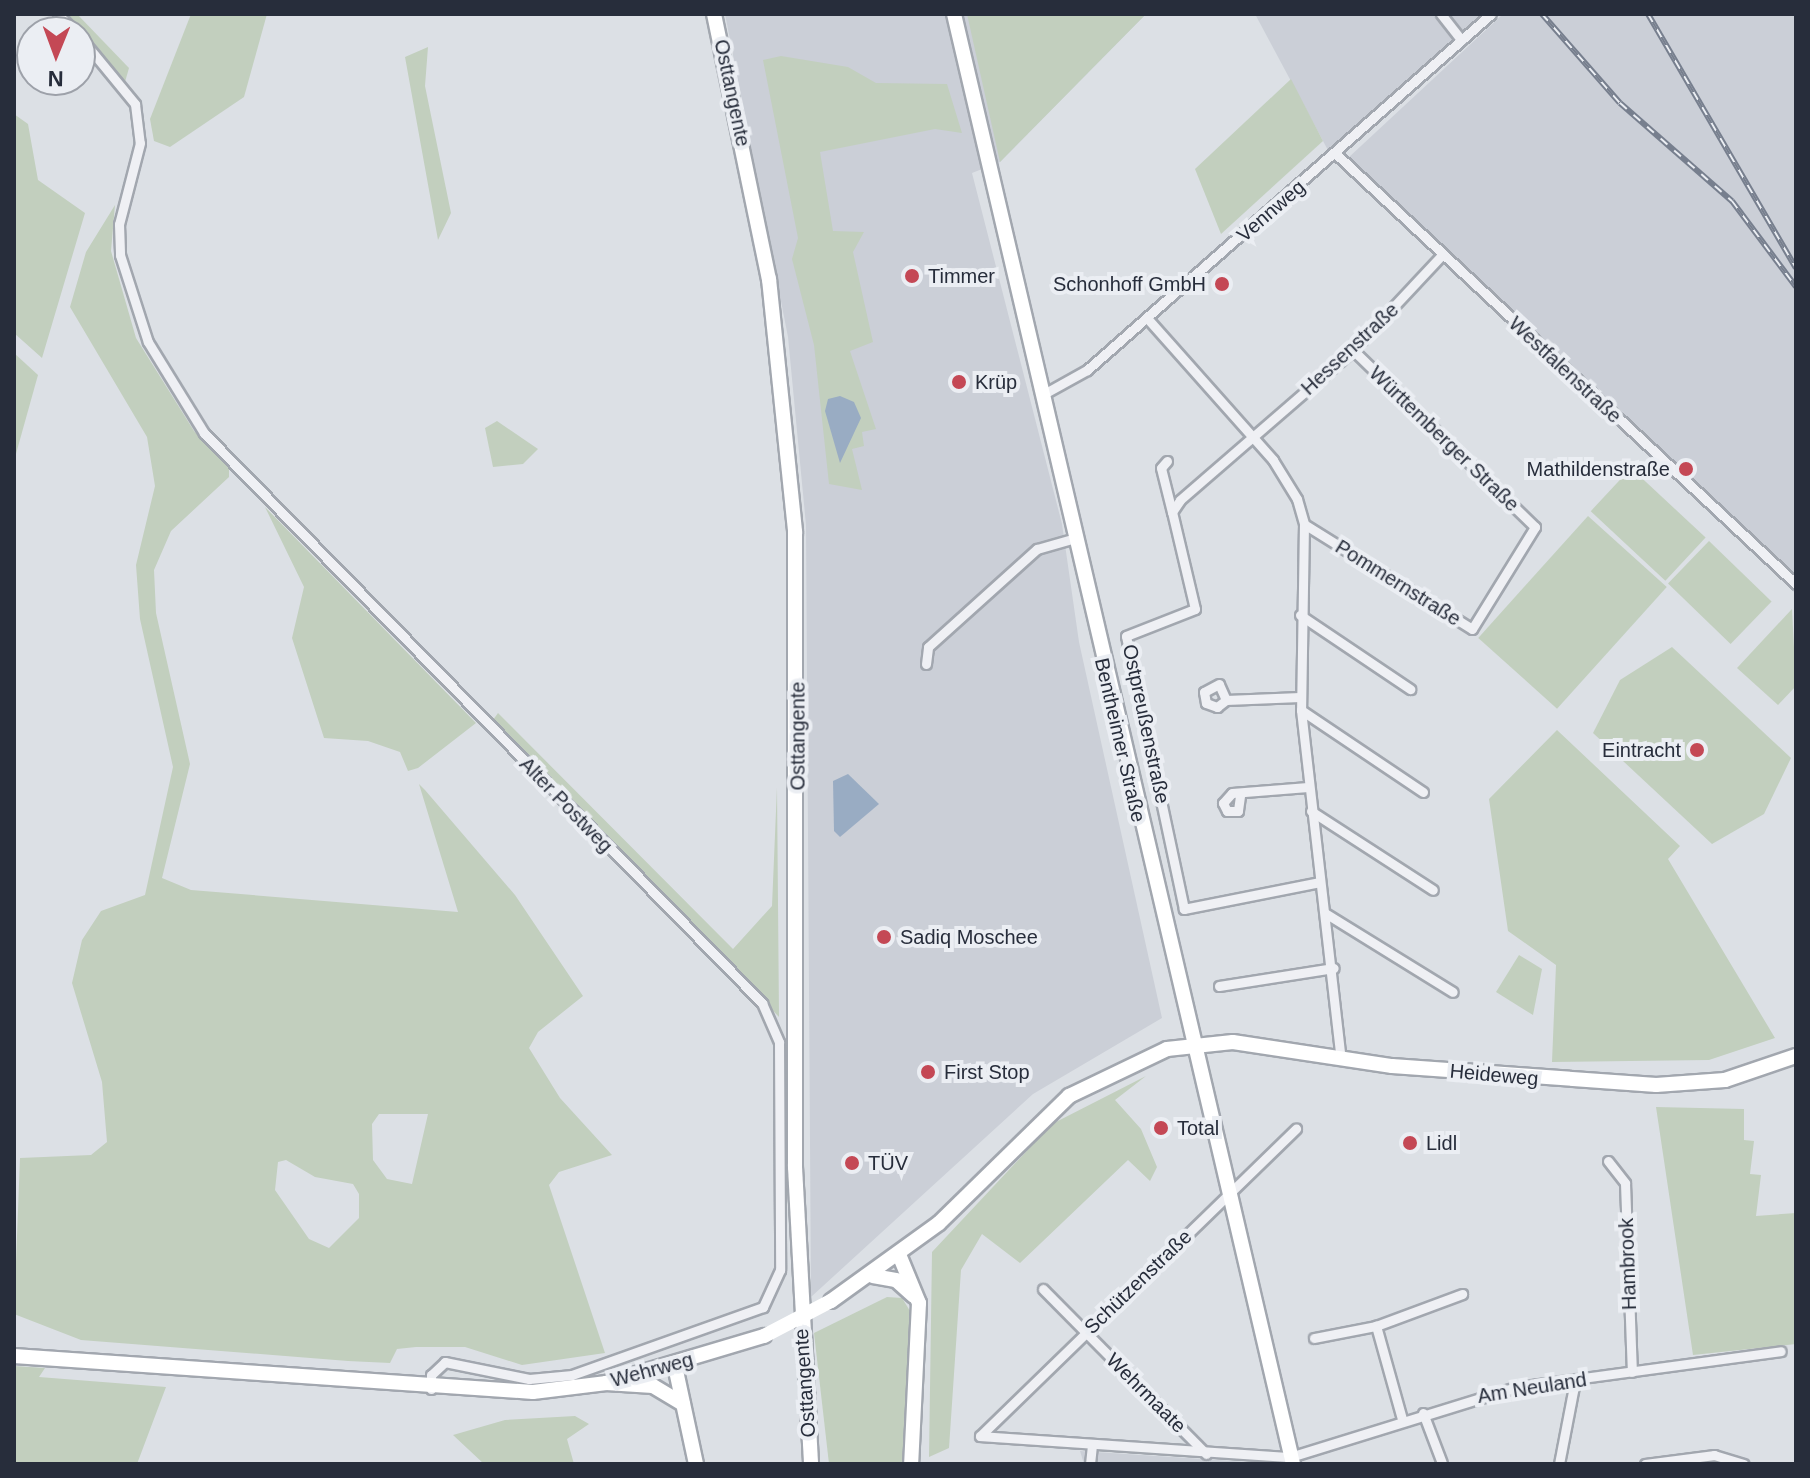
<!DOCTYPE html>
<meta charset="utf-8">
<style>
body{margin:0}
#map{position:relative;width:1810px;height:1478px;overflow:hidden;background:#dce0e5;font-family:Arial,sans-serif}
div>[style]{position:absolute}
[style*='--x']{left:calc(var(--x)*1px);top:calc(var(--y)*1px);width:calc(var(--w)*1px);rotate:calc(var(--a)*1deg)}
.built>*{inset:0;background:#cbcfd7}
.green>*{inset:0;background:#c2cfbe;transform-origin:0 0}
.water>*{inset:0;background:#99acc3}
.roads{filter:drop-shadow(2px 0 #a2a7af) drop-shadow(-2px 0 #a2a7af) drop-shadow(0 2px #a2a7af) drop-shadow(0 -2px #a2a7af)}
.street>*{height:9px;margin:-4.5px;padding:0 4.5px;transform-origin:4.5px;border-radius:4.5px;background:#eff0f4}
.secondary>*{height:14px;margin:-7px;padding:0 7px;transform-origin:7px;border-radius:7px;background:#fff}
.primary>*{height:14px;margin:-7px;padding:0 7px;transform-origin:7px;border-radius:7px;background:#fff}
.rail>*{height:6px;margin-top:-3px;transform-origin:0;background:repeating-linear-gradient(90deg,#ebeef3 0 9px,#777f8e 0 18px);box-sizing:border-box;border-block:2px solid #777f8e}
.secondary-bridge>*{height:14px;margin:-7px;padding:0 7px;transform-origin:7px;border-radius:7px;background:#fff}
.dots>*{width:22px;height:22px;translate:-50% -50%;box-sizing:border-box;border:4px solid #ebeef3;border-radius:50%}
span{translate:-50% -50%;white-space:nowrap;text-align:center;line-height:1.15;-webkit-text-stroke:8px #ebeef3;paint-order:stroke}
.street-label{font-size:20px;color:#272d3b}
.poi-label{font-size:20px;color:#272d3b}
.left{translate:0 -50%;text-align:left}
.right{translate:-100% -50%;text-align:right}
.frame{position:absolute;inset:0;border:16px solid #272d3b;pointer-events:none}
.north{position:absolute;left:16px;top:16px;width:80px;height:80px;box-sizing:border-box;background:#ebeef3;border:2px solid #9da1a9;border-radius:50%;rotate:181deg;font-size:22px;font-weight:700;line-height:32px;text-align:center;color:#272d3b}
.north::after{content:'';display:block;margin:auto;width:28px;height:36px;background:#c44855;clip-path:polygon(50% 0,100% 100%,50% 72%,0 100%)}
</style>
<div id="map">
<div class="built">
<i style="clip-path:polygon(725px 14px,1146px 14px,1000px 162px,972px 173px,1062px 524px,1079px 642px,1162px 1018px,1033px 1094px,811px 1297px,806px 525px,788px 337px)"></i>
<i style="clip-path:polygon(1255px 14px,1491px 14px,1330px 154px)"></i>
<i style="clip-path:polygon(1503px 14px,1796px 14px,1796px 585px,1348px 158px)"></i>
<i style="clip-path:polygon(1080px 1451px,1278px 1464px,1084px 1464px)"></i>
</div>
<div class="green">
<i style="clip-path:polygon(66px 14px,77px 14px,129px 68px,125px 82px)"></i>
<i style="clip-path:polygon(191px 14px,267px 14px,244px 97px,170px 147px,154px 141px,150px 119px)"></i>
<i style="clip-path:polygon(967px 14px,1146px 14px,1000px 162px)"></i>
<i style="clip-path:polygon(428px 47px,425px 86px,451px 213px,438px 240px,405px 57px)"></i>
<i style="clip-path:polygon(781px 56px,848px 67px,876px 83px,947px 84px,962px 133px,935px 129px,820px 152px,833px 231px,864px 232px,853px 252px,873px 342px,850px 351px,876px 429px,862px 432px,864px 446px,852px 449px,862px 490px,829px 484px,814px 345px,792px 259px,798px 238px,763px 60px)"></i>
<i style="clip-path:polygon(1291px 79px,1323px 141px,1221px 234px,1195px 169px)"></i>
<i style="clip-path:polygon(14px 114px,28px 124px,38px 180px,85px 213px,42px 358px,14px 333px)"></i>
<i style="clip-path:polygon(evenodd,115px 205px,111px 251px,136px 338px,194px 431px,229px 468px,229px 477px,171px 531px,154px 570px,156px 613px,190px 764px,162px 878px,191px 890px,458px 912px,419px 784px,425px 790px,515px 895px,583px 996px,538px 1032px,529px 1048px,560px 1098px,612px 1155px,559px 1172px,549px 1185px,605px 1353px,522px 1365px,465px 1347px,416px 1347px,397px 1349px,390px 1363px,348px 1361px,81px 1340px,14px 1314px,20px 1158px,91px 1155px,107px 1142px,102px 1082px,72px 983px,82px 940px,101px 911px,145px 895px,173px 767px,140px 619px,136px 565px,155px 486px,147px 437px,70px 307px,86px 252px,115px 205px,379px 1114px,428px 1114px,412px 1184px,387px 1179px,373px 1160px,372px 1124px,379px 1114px,115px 205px,286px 1160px,315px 1177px,353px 1184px,359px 1194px,359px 1218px,329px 1248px,309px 1239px,275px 1190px,278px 1162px,286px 1160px)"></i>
<i style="clip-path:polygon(14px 353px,38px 375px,14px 461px)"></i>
<i style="clip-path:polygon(497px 421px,538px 449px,523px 464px,493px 467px,485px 428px)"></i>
<i style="left:1631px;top:468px;width:102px;height:59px;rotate:43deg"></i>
<i style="clip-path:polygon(265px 507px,476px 723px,418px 768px,408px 771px,400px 752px,368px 741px,324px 738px,292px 638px,304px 587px)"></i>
<i style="left:1588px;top:516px;width:106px;height:164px;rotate:42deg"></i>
<i style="left:1709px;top:541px;width:87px;height:59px;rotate:44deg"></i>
<i style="clip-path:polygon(1792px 609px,1796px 686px,1778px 705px,1737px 668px)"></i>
<i style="clip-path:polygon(1672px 647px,1791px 758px,1764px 814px,1712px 844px,1593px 733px,1620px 680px)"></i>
<i style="clip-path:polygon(498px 713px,733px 949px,772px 906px,777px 787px,779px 1017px,493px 720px)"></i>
<i style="clip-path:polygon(1557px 730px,1680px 846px,1668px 859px,1775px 1038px,1709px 1060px,1552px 1062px,1556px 965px,1508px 931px,1489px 799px)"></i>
<i style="clip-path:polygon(1519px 955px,1542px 969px,1533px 1015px,1496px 992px)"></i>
<i style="clip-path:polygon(1146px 1076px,1115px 1100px,1141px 1129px,1157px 1167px,1150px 1181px,1128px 1160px,1020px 1263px,982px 1234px,961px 1270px,949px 1448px,929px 1457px,932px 1252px,1052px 1124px)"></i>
<i style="clip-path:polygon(1656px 1107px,1744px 1109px,1744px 1140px,1754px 1141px,1750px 1174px,1761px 1175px,1756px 1216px,1796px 1213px,1796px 1344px,1693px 1355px)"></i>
<i style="clip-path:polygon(887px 1297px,902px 1298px,910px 1311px,903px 1464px,829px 1464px,814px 1333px)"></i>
<i style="clip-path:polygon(14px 1366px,45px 1368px,39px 1377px,166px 1387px,137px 1464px,14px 1464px)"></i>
<i style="clip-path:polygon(575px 1416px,589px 1424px,567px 1439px,574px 1464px,484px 1464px,453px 1435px,505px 1420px)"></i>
</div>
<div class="water">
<i style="clip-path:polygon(840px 396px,854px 402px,861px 418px,840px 463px,825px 411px,828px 399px)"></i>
<i style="clip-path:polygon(848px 774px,879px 804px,840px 837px,834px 831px,833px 781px)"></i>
</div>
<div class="roads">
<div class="street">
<i style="--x:58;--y:14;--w:25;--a:47"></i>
<i style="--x:1441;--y:14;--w:33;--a:52"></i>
<i style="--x:80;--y:37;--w:87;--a:50.6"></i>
<i style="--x:135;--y:104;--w:39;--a:83"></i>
<i style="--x:140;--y:143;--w:84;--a:104.5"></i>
<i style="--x:119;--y:224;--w:31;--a:88"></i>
<i style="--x:120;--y:255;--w:91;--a:72.2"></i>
<i style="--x:148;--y:342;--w:107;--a:58.4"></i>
<i style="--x:204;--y:433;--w:798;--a:45.61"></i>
<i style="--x:762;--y:1003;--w:43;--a:66.4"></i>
<i style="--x:779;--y:1042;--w:228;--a:89.7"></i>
<i style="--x:780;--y:1270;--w:41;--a:114.7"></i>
<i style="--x:763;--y:1307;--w:203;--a:160.4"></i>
<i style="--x:572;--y:1375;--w:43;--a:174.7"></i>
<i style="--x:529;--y:1379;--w:86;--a:-168.6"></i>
<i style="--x:445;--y:1362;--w:19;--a:137"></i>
<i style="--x:431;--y:1375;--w:14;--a:90"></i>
<i style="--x:1335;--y:153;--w:631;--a:43.07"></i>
<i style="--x:1147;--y:318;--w:190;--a:48.4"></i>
<i style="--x:1273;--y:460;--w:46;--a:58.4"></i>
<i style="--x:1297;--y:499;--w:26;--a:74"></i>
<i style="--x:1304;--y:524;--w:186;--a:90.9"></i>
<i style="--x:1301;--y:710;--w:351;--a:83.5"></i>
<i style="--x:1042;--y:395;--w:51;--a:-29.1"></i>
<i style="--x:1087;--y:370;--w:538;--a:-41.39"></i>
<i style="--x:1167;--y:461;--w:9;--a:131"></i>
<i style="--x:1161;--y:468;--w:45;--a:76"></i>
<i style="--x:1304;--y:524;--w:198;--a:32"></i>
<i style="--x:1472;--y:629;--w:120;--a:-58.3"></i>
<i style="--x:1535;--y:527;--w:254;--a:-135.8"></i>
<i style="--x:1300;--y:615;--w:133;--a:33.9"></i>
<i style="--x:926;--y:664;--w:17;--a:-83"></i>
<i style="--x:928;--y:647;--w:147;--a:-42"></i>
<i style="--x:1037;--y:549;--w:40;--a:-16"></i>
<i style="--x:1226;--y:700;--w:17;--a:-114"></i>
<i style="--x:1219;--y:684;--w:17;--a:152"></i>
<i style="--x:1204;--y:692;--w:11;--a:80"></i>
<i style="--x:1206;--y:703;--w:12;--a:20"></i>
<i style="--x:1217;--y:707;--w:11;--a:-38"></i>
<i style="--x:1226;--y:700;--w:74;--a:-2.3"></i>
<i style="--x:1301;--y:710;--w:147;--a:33.9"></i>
<i style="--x:1240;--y:796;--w:15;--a:98"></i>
<i style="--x:1238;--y:811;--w:11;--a:180"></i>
<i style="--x:1227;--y:811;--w:9;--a:-117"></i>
<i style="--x:1223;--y:803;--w:13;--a:-48"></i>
<i style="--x:1232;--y:793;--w:76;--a:-4.5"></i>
<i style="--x:1311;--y:811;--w:145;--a:32.9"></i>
<i style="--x:1320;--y:882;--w:139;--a:168.8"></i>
<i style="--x:1184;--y:909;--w:279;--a:-102"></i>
<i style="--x:1126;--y:636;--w:74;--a:-21.4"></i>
<i style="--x:1195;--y:609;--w:100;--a:-103.3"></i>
<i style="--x:1172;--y:512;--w:14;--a:-56"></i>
<i style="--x:1180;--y:500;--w:229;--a:-40.9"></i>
<i style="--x:1353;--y:350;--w:130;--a:-46.9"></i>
<i style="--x:1325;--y:913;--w:150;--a:31.7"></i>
<i style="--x:1219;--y:986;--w:116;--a:-8.9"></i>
<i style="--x:1608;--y:1161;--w:28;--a:52"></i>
<i style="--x:1625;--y:1183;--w:189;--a:87.9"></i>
<i style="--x:1043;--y:1289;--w:232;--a:45.3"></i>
<i style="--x:1314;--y:1338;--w:63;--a:-11"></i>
<i style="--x:1423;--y:1413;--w:53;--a:69.2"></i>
<i style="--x:1402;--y:1419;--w:97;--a:-105.6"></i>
<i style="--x:1376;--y:1326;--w:92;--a:-20.4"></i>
<i style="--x:980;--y:1436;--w:311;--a:3.9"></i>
<i style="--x:1290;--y:1457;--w:237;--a:-17.2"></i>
<i style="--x:1516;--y:1387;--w:267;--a:-7.7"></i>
<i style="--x:980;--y:1436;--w:441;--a:-44.2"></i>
<i style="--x:1090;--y:1464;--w:20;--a:-84"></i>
<i style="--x:1559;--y:1464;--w:85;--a:-79.1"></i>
<i style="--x:1645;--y:1464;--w:70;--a:-7.4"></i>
<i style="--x:1714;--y:1455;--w:31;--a:17"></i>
</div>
<div class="secondary">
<i style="--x:954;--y:14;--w:1489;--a:76.84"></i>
<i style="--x:831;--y:1301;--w:133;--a:-35.8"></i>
<i style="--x:939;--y:1223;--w:182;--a:-44.3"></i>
<i style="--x:1069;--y:1096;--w:109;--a:-25.6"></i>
<i style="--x:1167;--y:1049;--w:66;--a:-6.1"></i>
<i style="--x:1233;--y:1042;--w:161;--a:8.6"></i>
<i style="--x:1392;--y:1066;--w:265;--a:4.1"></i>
<i style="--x:1656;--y:1085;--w:69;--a:-4.1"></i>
<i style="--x:1725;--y:1080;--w:75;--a:-18.7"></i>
<i style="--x:14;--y:1356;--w:520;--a:3.97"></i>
<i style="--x:533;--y:1392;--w:74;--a:-7"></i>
<i style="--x:606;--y:1383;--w:165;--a:-16.6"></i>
</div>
<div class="primary">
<i style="--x:714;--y:14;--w:271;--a:78.3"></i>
<i style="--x:769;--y:279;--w:254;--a:84.1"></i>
<i style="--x:795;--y:532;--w:635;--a:90"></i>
<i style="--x:795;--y:1167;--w:297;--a:86.9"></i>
<i style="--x:900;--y:1257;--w:50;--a:67.6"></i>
<i style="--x:919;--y:1303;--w:161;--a:92.8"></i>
<i style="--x:873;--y:1276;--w:23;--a:10"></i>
<i style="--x:896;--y:1280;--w:24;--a:42"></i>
<i style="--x:675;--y:1366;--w:100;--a:77.9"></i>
<i style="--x:606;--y:1383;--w:47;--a:3.7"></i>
<i style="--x:653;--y:1386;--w:35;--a:31"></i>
</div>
</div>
<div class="rail">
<i style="--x:1542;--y:14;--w:118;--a:48.8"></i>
<i style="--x:1620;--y:103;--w:149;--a:41.2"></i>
<i style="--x:1732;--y:201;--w:107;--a:53.3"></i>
<i style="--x:1648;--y:14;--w:294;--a:59.8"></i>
</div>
<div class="secondary-bridge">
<i style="--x:764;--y:1336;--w:76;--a:-27.6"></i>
</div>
<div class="dots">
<i style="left:912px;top:276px;background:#c44855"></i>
<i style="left:1222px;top:284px;background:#c44855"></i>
<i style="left:959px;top:382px;background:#c44855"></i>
<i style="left:1686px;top:469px;background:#c44855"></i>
<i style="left:1697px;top:750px;background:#c44855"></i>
<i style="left:884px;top:937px;background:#c44855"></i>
<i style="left:928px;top:1072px;background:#c44855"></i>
<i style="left:1161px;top:1128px;background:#c44855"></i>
<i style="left:1410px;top:1143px;background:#c44855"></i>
<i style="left:852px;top:1163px;background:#c44855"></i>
</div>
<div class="street-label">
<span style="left:732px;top:93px;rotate:78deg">Osttangente</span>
<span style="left:1271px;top:211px;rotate:-41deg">Vennweg</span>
<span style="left:1350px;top:349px;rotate:-43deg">Hessenstraße</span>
<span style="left:1565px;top:370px;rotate:43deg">Westfalenstraße</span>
<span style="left:1444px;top:439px;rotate:44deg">Württemberger Straße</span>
<span style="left:1398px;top:583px;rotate:32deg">Pommernstraße</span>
<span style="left:1146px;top:724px;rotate:78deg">Ostpreußenstraße</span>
<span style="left:798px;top:736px;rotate:-90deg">Osttangente</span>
<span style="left:1120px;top:740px;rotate:77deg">Bentheimer Straße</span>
<span style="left:566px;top:805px;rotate:46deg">Alter Postweg</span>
<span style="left:1494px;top:1075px;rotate:5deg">Heideweg</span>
<span style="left:1628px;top:1264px;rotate:-92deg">Hambrook</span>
<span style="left:1138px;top:1282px;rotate:-44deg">Schützenstraße</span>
<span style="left:652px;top:1370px;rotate:-15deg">Wehrweg</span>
<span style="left:805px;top:1383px;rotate:-94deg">Osttangente</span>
<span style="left:1532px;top:1388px;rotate:-9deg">Am Neuland</span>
<span style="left:1146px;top:1393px;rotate:45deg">Wehrmaate</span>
</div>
<div class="poi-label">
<span class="left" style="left:928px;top:276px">Timmer</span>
<span class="right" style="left:1206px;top:284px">Schonhoff GmbH</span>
<span class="left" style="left:975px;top:382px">Krüp</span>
<span class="right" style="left:1670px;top:469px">Mathildenstraße</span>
<span class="right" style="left:1681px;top:750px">Eintracht</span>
<span class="left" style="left:900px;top:937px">Sadiq Moschee</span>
<span class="left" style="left:944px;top:1072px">First Stop</span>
<span class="left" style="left:1177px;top:1128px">Total</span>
<span class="left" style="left:1426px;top:1143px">Lidl</span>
<span class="left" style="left:868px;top:1163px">TÜV</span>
</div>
<div class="frame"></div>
<div class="north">N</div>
</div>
